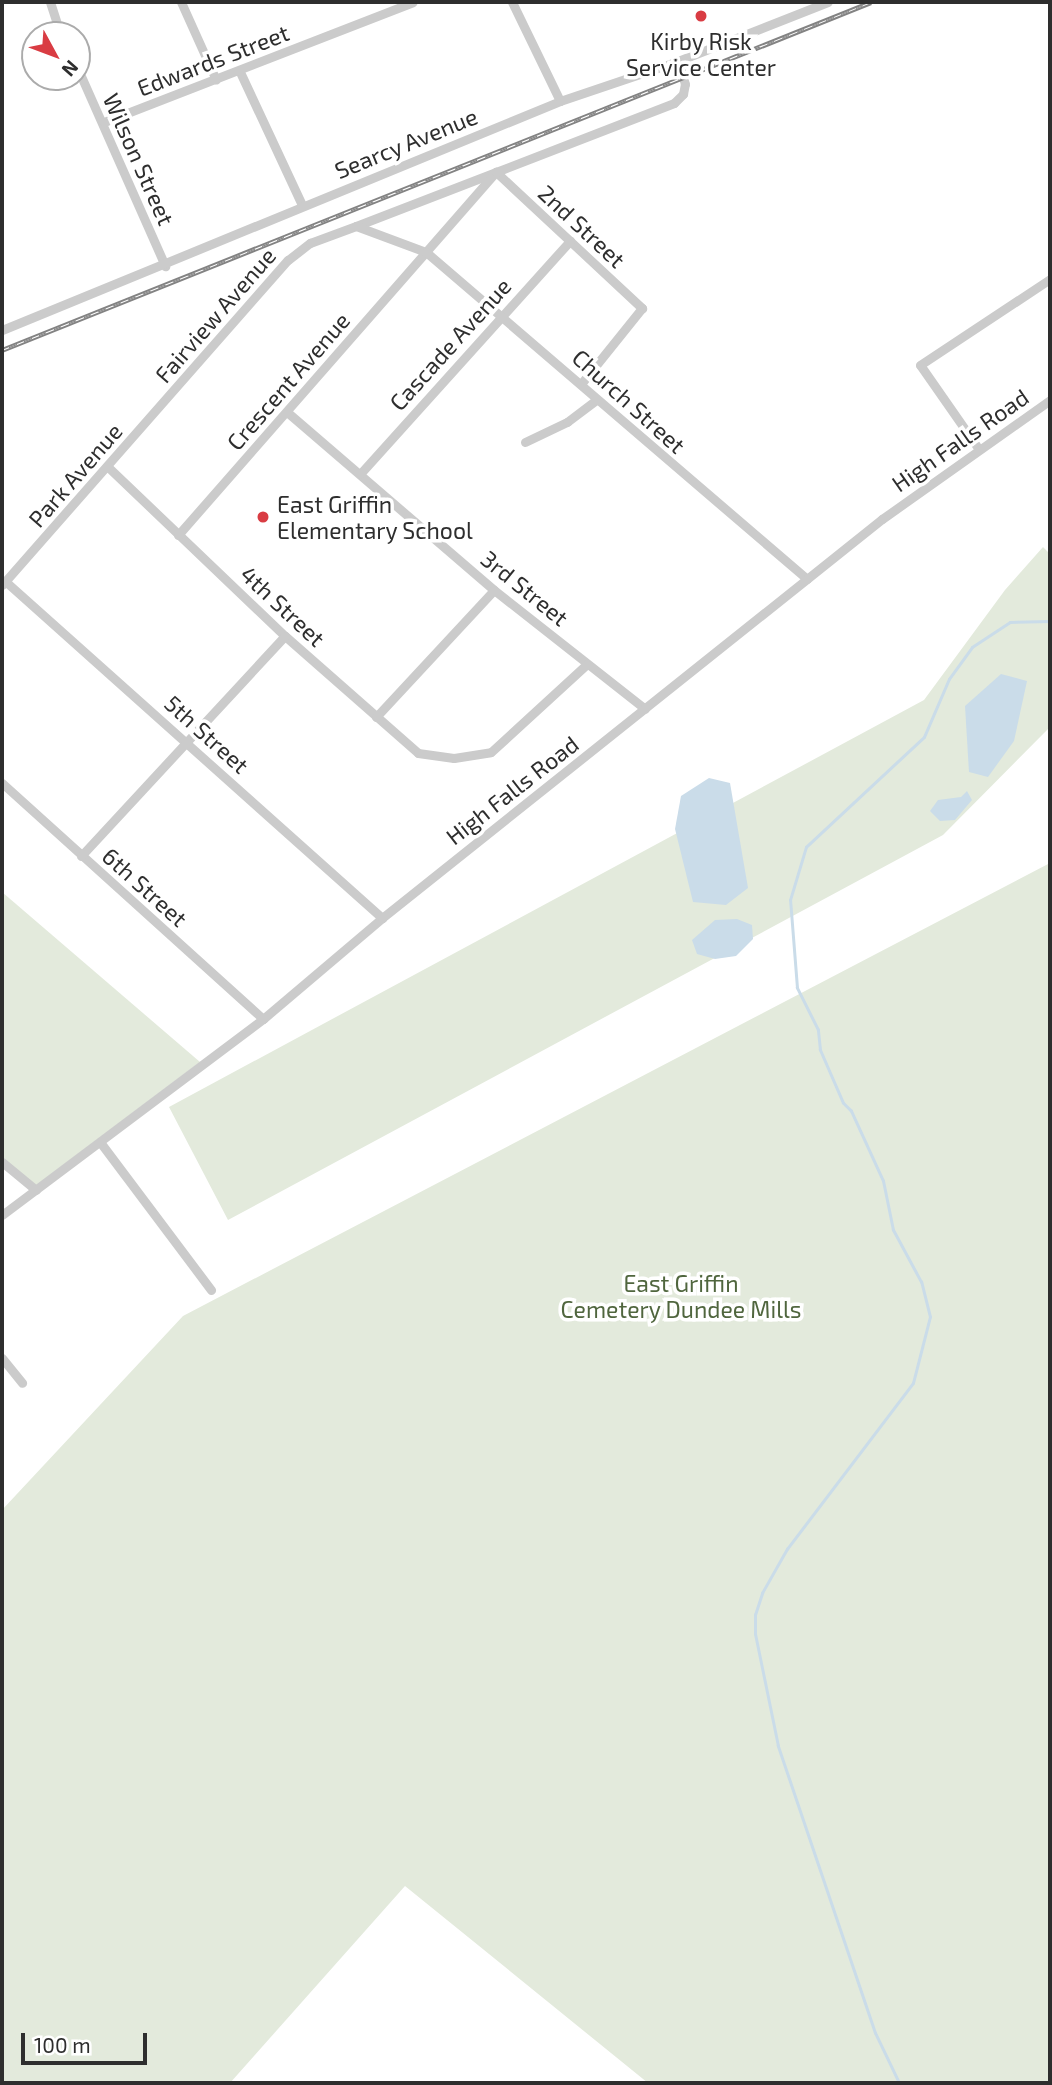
<!DOCTYPE html>
<style>
body{margin:0}
#map{position:relative;width:1052px;height:2085px;overflow:hidden;background:#fff;font-family:"Exo 2",sans-serif}
div>[style]{position:absolute}
[style*='--x']{left:calc(var(--x)*1px);top:calc(var(--y)*1px);width:calc(var(--w)*1px);rotate:calc(var(--a)*1deg)}
.green>*{inset:0;background:#e3eadc}
.water>*{inset:0;background:#cadce9}
.stream>*{height:2.5px;margin:-1.25px;padding:0 1.25px;transform-origin:1.25px;border-radius:1.25px;background:#cadce9}
.minor>*{height:9px;margin:-4.5px;padding:0 4.5px;transform-origin:4.5px;border-radius:4.5px;background:#cbcbcb}
.rail>*{height:5px;margin-top:-2.5px;transform-origin:0;background:repeating-linear-gradient(90deg,#fff 0 8px,#838383 0 16px);box-sizing:border-box;border-block:2px solid #838383}
.dots>*{width:19px;height:19px;translate:-50% -50%;box-sizing:border-box;border:4px solid #fff;border-radius:50%}
span{translate:-50% -50%;white-space:nowrap;text-align:center;line-height:1.15;-webkit-text-stroke:7px #fff;paint-order:stroke}
.poi-label{font-size:23px;color:#2e2e2e}
.left{translate:0 -50%;text-align:left}
.street-label{font-size:23px;color:#2e2e2e}
.park-label{font-size:23px;color:#50663e}
.frame{position:absolute;inset:0;border:4px solid #2e2e2e;pointer-events:none}
.north{position:absolute;left:21px;top:21px;width:70px;height:70px;box-sizing:border-box;background:#fff;border:2px solid #ababab;border-radius:50%;rotate:131deg;font-size:19px;font-weight:700;line-height:28px;text-align:center;color:#2e2e2e}
.north::after{content:'';display:block;margin:auto;width:24px;height:32px;background:#d93c43;clip-path:polygon(50% 0,100% 100%,50% 72%,0 100%)}
.scale{position:absolute;left:21px;top:2033px;width:126px;height:32px;box-sizing:border-box;border:4px solid #2e2e2e;border-top:0;padding-left:9px;font-size:21px;line-height:24px;white-space:nowrap;color:#2e2e2e;-webkit-text-stroke:5px #fff;paint-order:stroke}
</style>
<div id="map">
<div class="green">
<i style="clip-path:polygon(1043px 547px,1050px 554px,1050px 727px,943px 835px,228px 1220px,169px 1107px,924px 700px,1005px 590px)"></i>
<i style="clip-path:polygon(1050px 863px,1050px 2083px,648px 2083px,405px 1886px,230px 2083px,2px 2083px,2px 1510px,183px 1316px)"></i>
<i style="clip-path:polygon(2px 892px,200px 1062px,34px 1187px,2px 1160px)"></i>
</div>
<div class="water">
<i style="clip-path:polygon(1001px 674px,1027px 681px,1014px 741px,988px 777px,969px 772px,965px 706px)"></i>
<i style="clip-path:polygon(709px 778px,730px 783px,748px 888px,726px 905px,693px 902px,675px 829px,681px 796px)"></i>
<i style="clip-path:polygon(967px 791px,972px 800px,955px 820px,940px 821px,930px 811px,938px 800px,961px 797px)"></i>
<i style="clip-path:polygon(737px 919px,752px 925px,753px 939px,736px 956px,715px 959px,697px 954px,692px 940px,715px 920px)"></i>
</div>
<div class="stream">
<i style="--x:899;--y:2083;--w:55;--a:-115.6"></i>
<i style="--x:875;--y:2033;--w:303;--a:-108.7"></i>
<i style="--x:778;--y:1746;--w:114;--a:-101.6"></i>
<i style="--x:755;--y:1634;--w:19;--a:-90"></i>
<i style="--x:755;--y:1615;--w:23;--a:-72"></i>
<i style="--x:762;--y:1593;--w:51;--a:-60.4"></i>
<i style="--x:787;--y:1549;--w:208;--a:-52.8"></i>
<i style="--x:913;--y:1383;--w:68;--a:-75.6"></i>
<i style="--x:930;--y:1317;--w:36;--a:-104"></i>
<i style="--x:921;--y:1282;--w:59;--a:-118.3"></i>
<i style="--x:893;--y:1230;--w:50;--a:-101.5"></i>
<i style="--x:883;--y:1181;--w:77;--a:-114.6"></i>
<i style="--x:851;--y:1111;--w:11;--a:-135"></i>
<i style="--x:843;--y:1103;--w:58;--a:-113.5"></i>
<i style="--x:820;--y:1050;--w:20;--a:-96"></i>
<i style="--x:818;--y:1030;--w:47;--a:-116.6"></i>
<i style="--x:797;--y:988;--w:88;--a:-94.5"></i>
<i style="--x:790;--y:900;--w:55;--a:-73.2"></i>
<i style="--x:806;--y:847;--w:161;--a:-43"></i>
<i style="--x:924;--y:737;--w:63;--a:-66.7"></i>
<i style="--x:949;--y:679;--w:39;--a:-54"></i>
<i style="--x:972;--y:647;--w:45;--a:-33.3"></i>
<i style="--x:1010;--y:622;--w:40;--a:-1.4"></i>
</div>
<div class="minor">
<i style="--x:50;--y:2;--w:35;--a:72"></i>
<i style="--x:181;--y:2;--w:85;--a:65.8"></i>
<i style="--x:512;--y:2;--w:110;--a:64.1"></i>
<i style="--x:46;--y:35;--w:14;--a:-25"></i>
<i style="--x:77;--y:67;--w:218;--a:66.1"></i>
<i style="--x:240;--y:72;--w:147;--a:65"></i>
<i style="--x:104;--y:122;--w:331;--a:-21.2"></i>
<i style="--x:356;--y:226;--w:150;--a:-21.1"></i>
<i style="--x:496;--y:172;--w:200;--a:43"></i>
<i style="--x:642;--y:308;--w:97;--a:128.8"></i>
<i style="--x:2;--y:330;--w:603;--a:-22.31"></i>
<i style="--x:560;--y:101;--w:125;--a:-18.7"></i>
<i style="--x:678;--y:61;--w:161;--a:-21.5"></i>
<i style="--x:287;--y:412;--w:273;--a:40.7"></i>
<i style="--x:494;--y:590;--w:192;--a:38.2"></i>
<i style="--x:525;--y:442;--w:47;--a:-25.5"></i>
<i style="--x:567;--y:422;--w:35;--a:-37"></i>
<i style="--x:978;--y:448;--w:101;--a:-124.9"></i>
<i style="--x:920;--y:365;--w:156;--a:-33.5"></i>
<i style="--x:108;--y:467;--w:245;--a:43.7"></i>
<i style="--x:285;--y:636;--w:177;--a:41.3"></i>
<i style="--x:418;--y:753;--w:36;--a:8"></i>
<i style="--x:454;--y:758;--w:37;--a:-9"></i>
<i style="--x:491;--y:752;--w:130;--a:-42.5"></i>
<i style="--x:360;--y:474;--w:314;--a:-48"></i>
<i style="--x:178;--y:535;--w:483;--a:-48.8"></i>
<i style="--x:496;--y:172;--w:191;--a:-21.2"></i>
<i style="--x:674;--y:103;--w:13;--a:-45"></i>
<i style="--x:683;--y:94;--w:10;--a:-79"></i>
<i style="--x:685;--y:84;--w:24;--a:-107"></i>
<i style="--x:5;--y:581;--w:506;--a:41.79"></i>
<i style="--x:2;--y:585;--w:433;--a:-48.7"></i>
<i style="--x:288;--y:260;--w:28;--a:-38"></i>
<i style="--x:310;--y:243;--w:49;--a:-20.3"></i>
<i style="--x:356;--y:226;--w:75;--a:20.4"></i>
<i style="--x:426;--y:252;--w:502;--a:40.64"></i>
<i style="--x:376;--y:717;--w:173;--a:-47.1"></i>
<i style="--x:2;--y:783;--w:352;--a:42.1"></i>
<i style="--x:81;--y:856;--w:300;--a:-47.2"></i>
<i style="--x:100;--y:1142;--w:185;--a:53.1"></i>
<i style="--x:2;--y:1162;--w:44;--a:39.5"></i>
<i style="--x:2;--y:1215;--w:326;--a:-36.9"></i>
<i style="--x:263;--y:1019;--w:156;--a:-40.3"></i>
<i style="--x:382;--y:918;--w:640;--a:-38.59"></i>
<i style="--x:882;--y:519;--w:206;--a:-35.3"></i>
<i style="--x:2;--y:1358;--w:32;--a:51"></i>
</div>
<div class="rail">
<i style="--x:2;--y:350;--w:936;--a:-21.82"></i>
</div>
<div class="dots">
<i style="left:701px;top:16px;background:#d93c43"></i>
<i style="left:263px;top:517px;background:#d93c43"></i>
</div>
<div class="poi-label">
<span style="left:701px;top:54px">Kirby Risk<br>Service Center</span>
<span class="left" style="left:277px;top:517px">East Griffin<br>Elementary School</span>
</div>
<div class="street-label">
<span style="left:213px;top:60px;rotate:-21deg">Edwards Street</span>
<span style="left:406px;top:143px;rotate:-22deg">Searcy Avenue</span>
<span style="left:139px;top:159px;rotate:66deg">Wilson Street</span>
<span style="left:582px;top:226px;rotate:43deg">2nd Street</span>
<span style="left:215px;top:315px;rotate:-49deg">Fairview Avenue</span>
<span style="left:450px;top:344px;rotate:-48deg">Cascade Avenue</span>
<span style="left:288px;top:381px;rotate:-49deg">Crescent Avenue</span>
<span style="left:629px;top:401px;rotate:42deg">Church Street</span>
<span style="left:960px;top:440px;rotate:-35deg">High Falls Road</span>
<span style="left:75px;top:475px;rotate:-49deg">Park Avenue</span>
<span style="left:525px;top:588px;rotate:39deg">3rd Street</span>
<span style="left:283px;top:606px;rotate:43deg">4th Street</span>
<span style="left:207px;top:734px;rotate:42deg">5th Street</span>
<span style="left:512px;top:790px;rotate:-38deg">High Falls Road</span>
<span style="left:145px;top:887px;rotate:42deg">6th Street</span>
</div>
<div class="park-label">
<span style="left:681px;top:1296px">East Griffin<br>Cemetery Dundee Mills</span>
</div>
<div class="frame"></div>
<div class="north">N</div>
<div class="scale">100 m</div>
</div>
